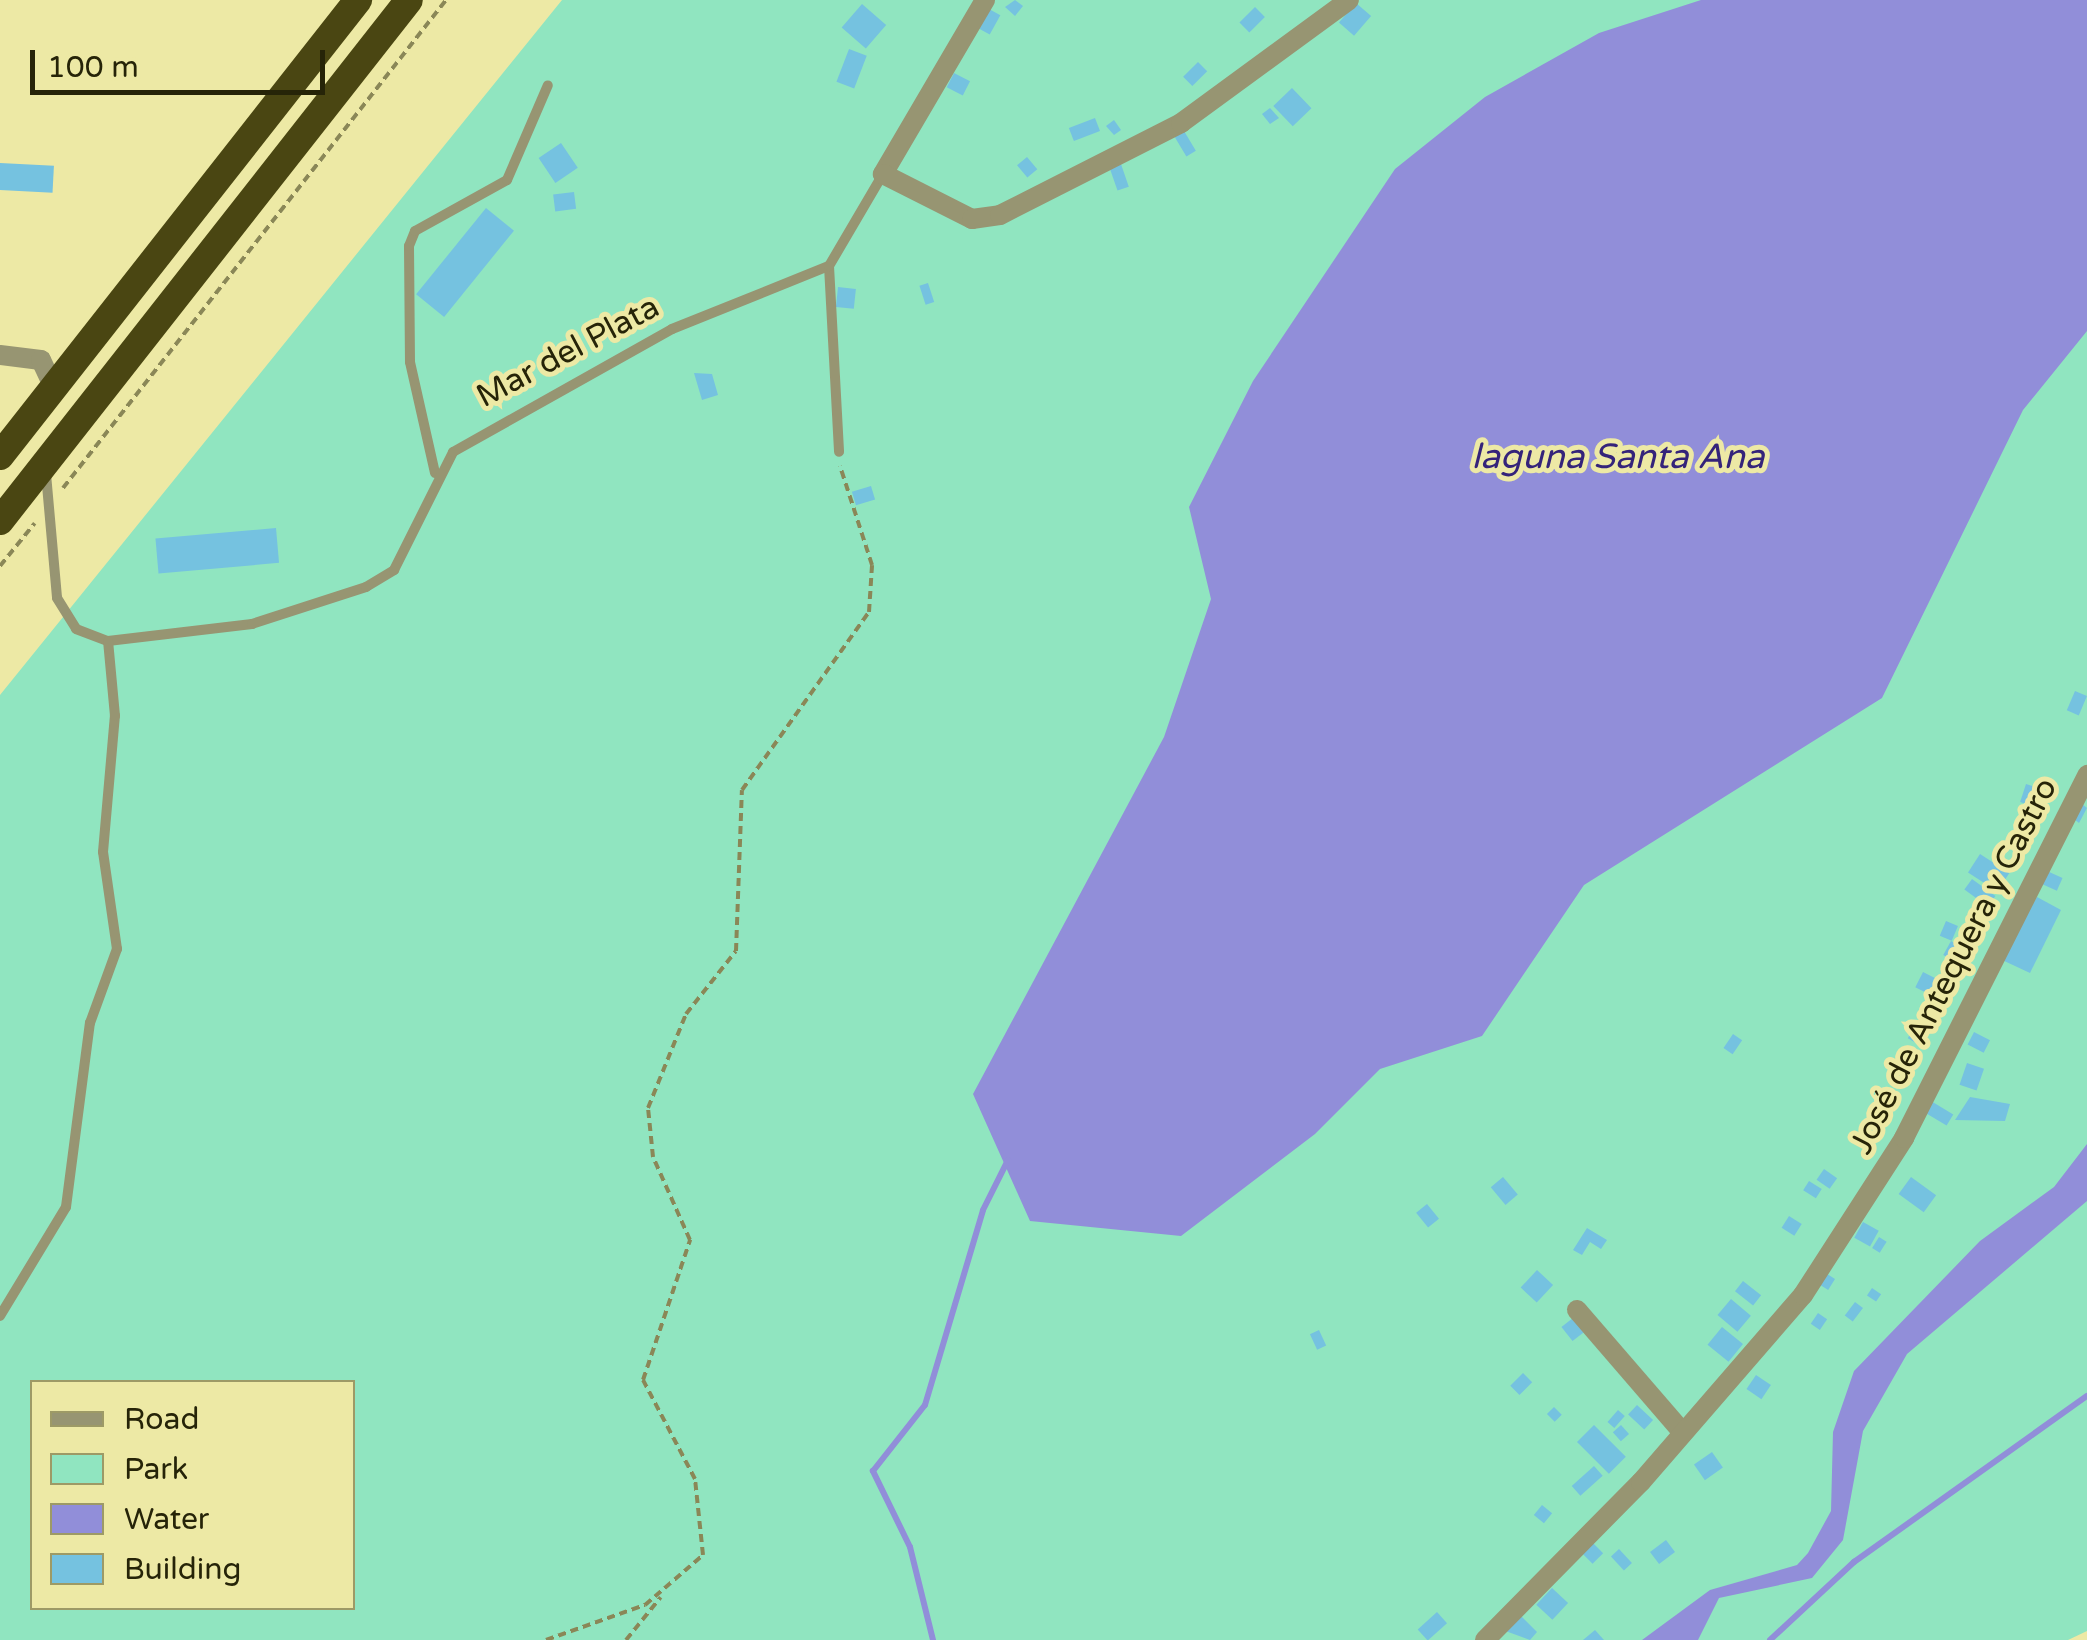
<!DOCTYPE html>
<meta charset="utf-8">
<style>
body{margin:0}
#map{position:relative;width:2087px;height:1640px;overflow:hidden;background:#ede9a5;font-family:"Varela Round",sans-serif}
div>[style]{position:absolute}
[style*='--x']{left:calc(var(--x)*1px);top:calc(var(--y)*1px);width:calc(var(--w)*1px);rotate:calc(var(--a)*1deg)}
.green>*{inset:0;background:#90e5c0}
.water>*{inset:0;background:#918ed9}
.stream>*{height:6px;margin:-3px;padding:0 3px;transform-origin:3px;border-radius:3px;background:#918ed9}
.building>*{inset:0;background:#75c2e0;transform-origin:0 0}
.path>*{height:4px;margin-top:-2px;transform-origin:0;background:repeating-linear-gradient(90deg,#8a8757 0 8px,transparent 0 13px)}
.service>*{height:10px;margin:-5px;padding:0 5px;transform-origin:5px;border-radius:5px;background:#979572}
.minor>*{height:20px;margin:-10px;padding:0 10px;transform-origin:10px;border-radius:10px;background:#979572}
.trunk>*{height:28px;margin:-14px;padding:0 14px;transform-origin:14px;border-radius:14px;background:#4a4612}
span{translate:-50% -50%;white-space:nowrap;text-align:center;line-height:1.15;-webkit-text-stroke:10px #ede9a5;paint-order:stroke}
.street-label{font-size:32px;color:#262408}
.water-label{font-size:35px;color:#34237a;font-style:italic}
.legend{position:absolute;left:30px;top:1380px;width:325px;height:230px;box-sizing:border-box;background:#ede9a5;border:2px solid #9d9a66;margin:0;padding:12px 18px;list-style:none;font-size:30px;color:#262408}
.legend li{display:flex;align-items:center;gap:20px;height:50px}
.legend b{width:50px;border:2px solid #9d9a66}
.scale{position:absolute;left:30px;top:50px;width:295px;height:45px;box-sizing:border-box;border:5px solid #262408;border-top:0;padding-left:12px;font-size:30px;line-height:35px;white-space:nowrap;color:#262408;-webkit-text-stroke:8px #ede9a5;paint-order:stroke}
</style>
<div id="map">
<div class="green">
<i style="clip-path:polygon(evenodd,562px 0,2087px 0,2087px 1631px,2068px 1640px,0 1640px,0 695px,562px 0,32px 1382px,352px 1382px,352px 1608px,32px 1608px,32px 1382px)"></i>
</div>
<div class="water">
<i style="clip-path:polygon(1701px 0,2087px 0,2087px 331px,2023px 410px,1882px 698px,1584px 885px,1482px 1036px,1380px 1069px,1315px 1134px,1181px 1236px,1030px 1221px,973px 1094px,1164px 737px,1211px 599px,1189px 507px,1253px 381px,1395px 169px,1485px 97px,1599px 33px)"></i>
<i style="clip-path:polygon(2087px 1144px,2087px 1201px,1907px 1354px,1863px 1431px,1843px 1540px,1812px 1578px,1719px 1598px,1698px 1640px,1642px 1640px,1710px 1590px,1797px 1565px,1808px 1553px,1831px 1511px,1833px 1432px,1854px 1371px,1980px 1241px,2054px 1187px)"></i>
</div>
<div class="stream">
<i style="--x:933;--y:1640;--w:96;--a:-103.9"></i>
<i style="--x:910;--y:1547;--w:85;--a:-116"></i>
<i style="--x:873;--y:1471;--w:84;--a:-51.8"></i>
<i style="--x:925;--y:1405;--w:203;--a:-73.4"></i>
<i style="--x:983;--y:1210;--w:56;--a:-63.4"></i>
<i style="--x:1770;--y:1640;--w:115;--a:-42.9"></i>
<i style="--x:1854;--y:1562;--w:286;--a:-35.5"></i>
</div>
<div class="building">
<i style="clip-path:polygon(1015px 0,1023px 6px,1015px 16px,1005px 7px)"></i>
<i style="left:1356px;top:3px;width:20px;height:26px;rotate:41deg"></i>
<i style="left:862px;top:4px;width:32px;height:31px;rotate:41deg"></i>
<i style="left:1255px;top:7px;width:14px;height:22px;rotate:45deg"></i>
<i style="left:989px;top:9px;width:13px;height:22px;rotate:29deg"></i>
<i style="left:849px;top:49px;width:19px;height:35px;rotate:21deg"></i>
<i style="left:1198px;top:62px;width:13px;height:21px;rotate:45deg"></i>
<i style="left:954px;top:73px;width:18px;height:16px;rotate:27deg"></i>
<i style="left:1292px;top:88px;width:28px;height:26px;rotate:46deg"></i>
<i style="clip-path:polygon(1270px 108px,1279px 118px,1270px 124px,1262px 114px)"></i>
<i style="left:1095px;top:118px;width:14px;height:28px;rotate:69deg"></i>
<i style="clip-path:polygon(1114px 120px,1121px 130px,1114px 135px,1106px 126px)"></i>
<i style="left:1184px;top:131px;width:23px;height:11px;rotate:59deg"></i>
<i style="left:561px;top:143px;width:30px;height:27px;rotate:56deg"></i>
<i style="left:1027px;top:157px;width:16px;height:13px;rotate:50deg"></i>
<i style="left:0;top:163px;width:54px;height:27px;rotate:3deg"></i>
<i style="left:1121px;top:164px;width:24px;height:12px;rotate:71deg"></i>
<i style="left:574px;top:192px;width:17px;height:21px;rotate:83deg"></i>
<i style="left:486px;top:208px;width:36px;height:111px;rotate:39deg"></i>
<i style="left:928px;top:283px;width:20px;height:9px;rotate:72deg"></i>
<i style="left:838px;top:287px;width:18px;height:20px;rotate:6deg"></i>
<i style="clip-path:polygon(694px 373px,712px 374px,718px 395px,702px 400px)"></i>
<i style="left:871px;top:486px;width:14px;height:20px;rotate:73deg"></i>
<i style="left:276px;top:528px;width:35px;height:121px;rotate:85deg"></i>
<i style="left:2075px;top:691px;width:13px;height:21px;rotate:23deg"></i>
<i style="left:2026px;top:784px;width:22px;height:19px;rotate:18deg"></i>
<i style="clip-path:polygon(2076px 799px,2087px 808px,2079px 823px,2065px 812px)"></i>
<i style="left:1980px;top:854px;width:35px;height:22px;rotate:33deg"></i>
<i style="left:2047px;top:871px;width:17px;height:14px;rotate:24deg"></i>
<i style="left:1972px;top:879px;width:29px;height:13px;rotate:36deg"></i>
<i style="clip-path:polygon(2037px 897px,2061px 910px,2030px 973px,2000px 959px)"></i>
<i style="left:1946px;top:921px;width:13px;height:16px;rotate:23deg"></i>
<i style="left:1951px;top:941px;width:18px;height:16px;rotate:29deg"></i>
<i style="left:1923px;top:972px;width:30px;height:17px;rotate:27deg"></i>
<i style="left:1918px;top:1020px;width:13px;height:21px;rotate:29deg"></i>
<i style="left:1974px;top:1032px;width:18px;height:14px;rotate:27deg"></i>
<i style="left:1733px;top:1034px;width:11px;height:17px;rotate:34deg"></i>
<i style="left:1967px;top:1063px;width:18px;height:23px;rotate:19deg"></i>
<i style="clip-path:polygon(1970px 1097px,2010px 1104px,2005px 1121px,1955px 1120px)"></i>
<i style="left:1931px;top:1101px;width:26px;height:13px;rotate:31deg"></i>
<i style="left:1824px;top:1169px;width:16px;height:13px;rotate:35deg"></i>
<i style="left:1503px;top:1177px;width:23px;height:16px;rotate:50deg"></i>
<i style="left:1911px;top:1177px;width:31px;height:21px;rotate:36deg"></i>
<i style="left:1809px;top:1181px;width:15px;height:11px;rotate:32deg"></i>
<i style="left:1427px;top:1204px;width:19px;height:14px;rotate:51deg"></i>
<i style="left:1789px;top:1216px;width:15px;height:14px;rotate:32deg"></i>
<i style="left:1863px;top:1222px;width:18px;height:18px;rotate:29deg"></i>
<i style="clip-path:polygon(1587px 1228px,1607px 1240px,1601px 1249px,1590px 1242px,1582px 1255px,1573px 1250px)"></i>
<i style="left:1879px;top:1237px;width:9px;height:13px;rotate:32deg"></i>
<i style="left:1537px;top:1270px;width:22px;height:24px;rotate:43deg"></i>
<i style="left:1824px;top:1272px;width:13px;height:13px;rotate:32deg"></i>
<i style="left:1743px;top:1281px;width:23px;height:13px;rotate:38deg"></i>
<i style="left:1872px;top:1288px;width:11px;height:9px;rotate:34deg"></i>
<i style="left:1731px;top:1299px;width:26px;height:21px;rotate:40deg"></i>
<i style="left:1855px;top:1302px;width:10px;height:17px;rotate:37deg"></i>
<i style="left:1818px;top:1313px;width:11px;height:13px;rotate:34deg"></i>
<i style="left:1578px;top:1314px;width:18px;height:21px;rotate:52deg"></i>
<i style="left:1722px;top:1327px;width:27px;height:23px;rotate:39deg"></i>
<i style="left:1319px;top:1330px;width:17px;height:10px;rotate:65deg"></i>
<i style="left:1523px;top:1373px;width:13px;height:18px;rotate:45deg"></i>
<i style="left:1756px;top:1375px;width:18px;height:17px;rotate:34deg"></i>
<i style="left:1637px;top:1405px;width:22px;height:13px;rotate:43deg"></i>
<i style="left:1554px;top:1407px;width:11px;height:10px;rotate:45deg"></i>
<i style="left:1618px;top:1410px;width:9px;height:16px;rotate:41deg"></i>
<i style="left:1594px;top:1425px;width:45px;height:24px;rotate:45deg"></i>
<i style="left:1621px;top:1425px;width:12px;height:11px;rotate:48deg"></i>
<i style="left:1712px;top:1452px;width:19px;height:22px;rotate:55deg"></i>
<i style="left:1594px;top:1466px;width:13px;height:30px;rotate:48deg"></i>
<i style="left:1542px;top:1505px;width:13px;height:13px;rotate:39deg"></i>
<i style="left:1589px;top:1539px;width:20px;height:15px;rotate:45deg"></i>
<i style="left:1666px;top:1540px;width:15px;height:20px;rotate:53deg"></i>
<i style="left:1619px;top:1549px;width:19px;height:11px;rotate:47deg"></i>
<i style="left:1552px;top:1588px;width:22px;height:23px;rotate:43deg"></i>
<i style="left:1437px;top:1612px;width:15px;height:26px;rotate:48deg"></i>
<i style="clip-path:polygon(1517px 1612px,1537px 1632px,1530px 1640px,1500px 1629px)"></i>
<i style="clip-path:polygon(1595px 1630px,1604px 1640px,1583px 1640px)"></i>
</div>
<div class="path">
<i style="--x:63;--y:488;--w:620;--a:-51.87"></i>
<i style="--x:0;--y:566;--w:55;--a:-50.9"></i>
<i style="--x:546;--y:1640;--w:105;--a:-19.5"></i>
<i style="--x:645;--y:1605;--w:77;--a:-40.8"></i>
<i style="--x:703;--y:1555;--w:76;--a:-96"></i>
<i style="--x:695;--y:1479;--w:112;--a:-117.7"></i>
<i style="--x:643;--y:1380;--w:148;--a:-71.4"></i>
<i style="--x:690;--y:1240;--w:91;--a:-114"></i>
<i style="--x:653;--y:1157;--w:49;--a:-95.8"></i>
<i style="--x:648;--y:1108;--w:101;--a:-68"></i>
<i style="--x:686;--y:1014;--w:80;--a:-51.6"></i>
<i style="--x:736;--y:951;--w:161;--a:-87.9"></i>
<i style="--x:742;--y:790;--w:219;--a:-54.5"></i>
<i style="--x:869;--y:612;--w:47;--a:-86.3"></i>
<i style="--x:872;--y:565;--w:104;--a:-107.9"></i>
<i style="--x:626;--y:1640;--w:55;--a:-50.9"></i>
</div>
<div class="service">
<i style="--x:829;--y:266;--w:186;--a:86.9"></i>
<i style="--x:435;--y:473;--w:114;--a:-102.7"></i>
<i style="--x:410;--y:362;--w:116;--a:-90.5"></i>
<i style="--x:409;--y:246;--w:16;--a:-68"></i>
<i style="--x:415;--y:231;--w:105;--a:-29"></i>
<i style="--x:507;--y:180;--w:103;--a:-66.7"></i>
<i style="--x:46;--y:474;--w:124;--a:84.9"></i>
<i style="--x:57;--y:598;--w:36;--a:58"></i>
<i style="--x:76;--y:629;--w:34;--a:21"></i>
<i style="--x:108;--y:641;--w:145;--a:-6.7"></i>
<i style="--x:252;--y:624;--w:120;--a:-18"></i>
<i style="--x:366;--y:587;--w:33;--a:-31"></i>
<i style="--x:394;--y:570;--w:132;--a:-63.4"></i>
<i style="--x:453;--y:452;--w:251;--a:-29.3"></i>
<i style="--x:672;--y:329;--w:169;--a:-21.9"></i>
<i style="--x:829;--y:266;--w:107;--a:-59.6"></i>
<i style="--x:0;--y:1316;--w:127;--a:-58.8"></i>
<i style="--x:66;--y:1207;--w:186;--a:-82.6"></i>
<i style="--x:90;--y:1023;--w:79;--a:-70"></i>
<i style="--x:117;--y:949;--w:98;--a:-98.2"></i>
<i style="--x:103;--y:852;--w:137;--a:-85"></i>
<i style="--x:115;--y:716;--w:75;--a:-95.3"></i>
</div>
<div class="minor">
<i style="--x:985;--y:0;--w:202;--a:120.4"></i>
<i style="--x:883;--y:174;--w:100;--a:26.8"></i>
<i style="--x:972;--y:219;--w:28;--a:-8"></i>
<i style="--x:1000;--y:215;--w:203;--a:-26.9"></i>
<i style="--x:1181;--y:123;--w:208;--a:-36.2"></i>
<i style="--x:0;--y:355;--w:41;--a:7"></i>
<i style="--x:41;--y:360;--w:31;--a:65"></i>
<i style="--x:1577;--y:1310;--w:162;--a:49.2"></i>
<i style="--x:1485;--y:1640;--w:222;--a:-45.4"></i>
<i style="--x:1641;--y:1482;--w:247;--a:-49.1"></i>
<i style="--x:1803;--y:1295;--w:187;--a:-57.2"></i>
<i style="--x:1904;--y:1138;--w:407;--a:-63.2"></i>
</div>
<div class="trunk">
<i style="--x:0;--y:456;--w:580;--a:-51.86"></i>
<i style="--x:0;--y:521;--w:662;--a:-51.87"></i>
</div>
<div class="street-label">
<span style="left:568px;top:352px;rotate:-28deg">Mar del Plata</span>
<span style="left:1954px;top:966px;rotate:-63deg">José de Antequera y Castro</span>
</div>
<div class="water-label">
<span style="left:1618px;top:457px">laguna Santa Ana</span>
</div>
<ul class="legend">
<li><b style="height:12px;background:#979572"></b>Road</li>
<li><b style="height:28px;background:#90e5c0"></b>Park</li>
<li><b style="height:28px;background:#918ed9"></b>Water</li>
<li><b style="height:28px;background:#75c2e0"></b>Building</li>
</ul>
<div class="scale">100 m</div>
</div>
